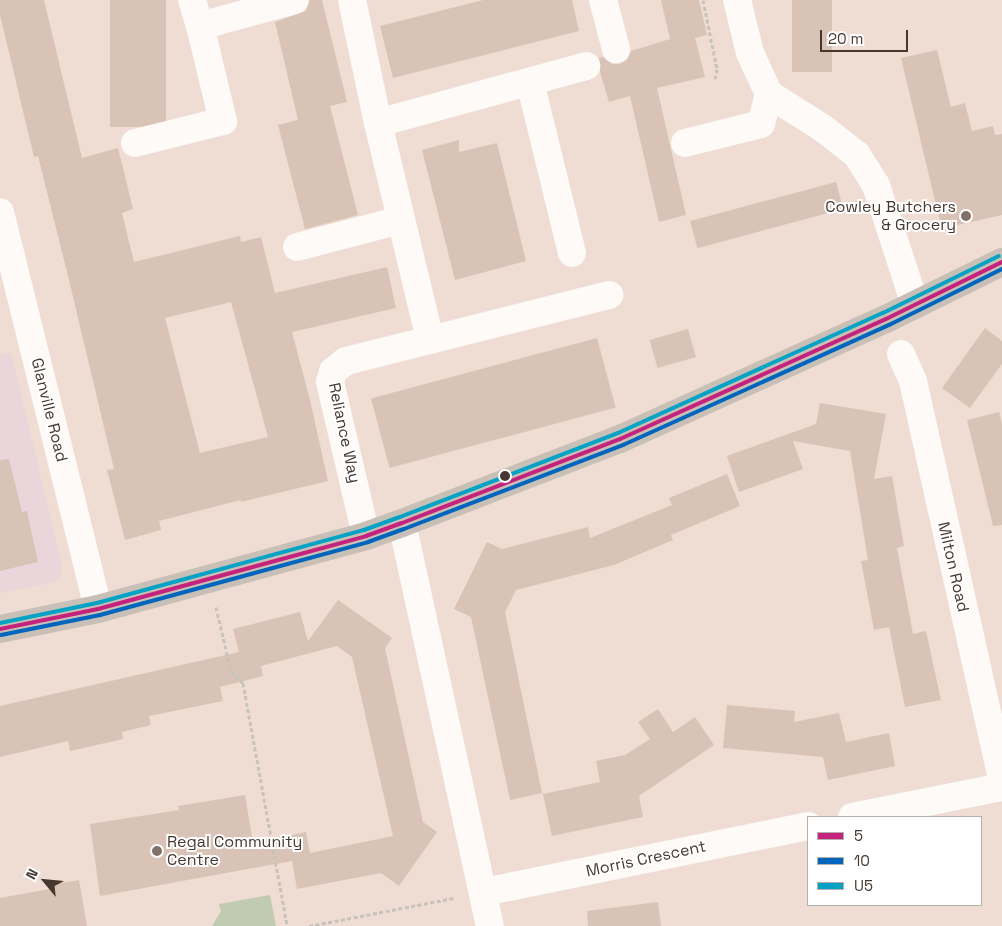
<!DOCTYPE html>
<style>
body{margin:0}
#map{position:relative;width:1002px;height:926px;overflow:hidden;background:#efdcd2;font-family:"Space Grotesk",sans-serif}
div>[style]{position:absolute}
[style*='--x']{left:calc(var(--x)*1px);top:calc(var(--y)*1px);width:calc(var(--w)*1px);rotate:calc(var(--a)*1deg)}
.commercial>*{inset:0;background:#e9d5da}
.green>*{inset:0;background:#c0ccb2}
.building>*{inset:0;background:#d9c3b7;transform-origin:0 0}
.path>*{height:3px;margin-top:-1.5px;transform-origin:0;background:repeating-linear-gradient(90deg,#c8c2bc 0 4px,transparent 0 6.5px)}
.minor>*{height:28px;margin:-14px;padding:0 14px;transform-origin:14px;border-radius:14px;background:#fdfaf8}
.major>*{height:28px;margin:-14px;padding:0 14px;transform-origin:14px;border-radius:14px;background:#c8bfb6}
.bus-1>*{height:4px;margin:-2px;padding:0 2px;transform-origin:2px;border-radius:2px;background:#c4227d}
.bus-2>*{height:4px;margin:-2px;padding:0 2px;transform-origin:2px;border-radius:2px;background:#0065bd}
.bus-3>*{height:4px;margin:-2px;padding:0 2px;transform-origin:2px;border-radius:2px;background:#04a3c6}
.dots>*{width:14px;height:14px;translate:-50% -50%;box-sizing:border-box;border:2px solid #fff;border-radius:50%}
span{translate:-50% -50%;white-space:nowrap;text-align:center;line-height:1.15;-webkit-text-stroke:4px #fff;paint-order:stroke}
.poi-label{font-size:16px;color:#463831}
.right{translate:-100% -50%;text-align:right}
.left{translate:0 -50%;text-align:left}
.street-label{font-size:16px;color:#463831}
.legend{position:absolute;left:807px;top:816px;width:175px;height:90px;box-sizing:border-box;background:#fff;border:1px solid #b5afad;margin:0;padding:6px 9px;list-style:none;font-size:15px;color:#463831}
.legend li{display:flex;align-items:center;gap:10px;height:25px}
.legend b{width:25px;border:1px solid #b5afad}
.north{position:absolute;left:20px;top:856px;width:50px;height:50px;-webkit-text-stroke:4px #fff;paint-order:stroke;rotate:298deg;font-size:14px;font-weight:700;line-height:20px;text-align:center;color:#463831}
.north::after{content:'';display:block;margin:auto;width:18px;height:22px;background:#463831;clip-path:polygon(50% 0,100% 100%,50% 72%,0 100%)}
.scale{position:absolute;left:820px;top:30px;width:88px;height:22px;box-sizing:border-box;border:2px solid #463831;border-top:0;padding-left:6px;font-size:15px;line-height:18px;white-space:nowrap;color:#463831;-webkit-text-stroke:4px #fff;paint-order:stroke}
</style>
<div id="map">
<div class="commercial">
<i style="clip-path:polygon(11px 353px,61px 562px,61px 572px,58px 580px,49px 583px,0 593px,0 355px)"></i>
</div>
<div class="green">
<i style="clip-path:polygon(270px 895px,276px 926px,212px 926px,221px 911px,219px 904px)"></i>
</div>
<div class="building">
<i style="clip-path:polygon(evenodd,0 0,44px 0,82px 158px,118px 148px,133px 209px,122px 213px,134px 262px,240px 236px,241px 242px,261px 237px,275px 293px,387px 267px,396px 308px,292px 332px,310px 400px,328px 481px,241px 502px,241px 500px,159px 521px,161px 530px,125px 540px,107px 470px,114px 469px,68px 276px,38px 156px,34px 157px,0 15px,0 0,231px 302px,268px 437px,200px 453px,165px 318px,231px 302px)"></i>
<i style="left:110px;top:0;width:56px;height:127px"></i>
<i style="clip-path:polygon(310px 0,322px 0,347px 102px,330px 106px,358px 215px,305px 229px,278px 125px,298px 120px,275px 22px,306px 11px)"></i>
<i style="clip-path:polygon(483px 0,572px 0,579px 31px,393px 78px,380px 26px)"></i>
<i style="clip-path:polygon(661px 0,699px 0,707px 35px,695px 38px,705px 77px,657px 88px,686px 215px,659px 222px,630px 96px,609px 102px,600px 72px,599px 58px,603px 57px,612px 64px,620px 64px,627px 60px,631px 51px,670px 39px)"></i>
<i style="left:792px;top:0;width:40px;height:72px"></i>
<i style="clip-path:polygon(937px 50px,951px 107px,965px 103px,972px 131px,993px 126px,995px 135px,1002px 134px,1002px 215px,949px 227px,947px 220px,940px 222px,901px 58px)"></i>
<i style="clip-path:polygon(459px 140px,459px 152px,497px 143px,526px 261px,455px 280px,422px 150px)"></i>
<i style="left:836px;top:182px;width:28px;height:151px;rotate:75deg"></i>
<i style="clip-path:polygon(985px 328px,1002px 341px,1002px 364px,970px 408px,942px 388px)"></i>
<i style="left:688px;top:329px;width:29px;height:40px;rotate:74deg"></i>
<i style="left:597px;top:338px;width:72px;height:234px;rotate:75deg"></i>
<i style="clip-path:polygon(820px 403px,886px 414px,874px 479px,892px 476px,904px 546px,897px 548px,913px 634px,926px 631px,941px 700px,905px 707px,889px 627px,874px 630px,861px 561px,868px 560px,850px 451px,793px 441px,803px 469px,739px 492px,727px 456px,816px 424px)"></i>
<i style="clip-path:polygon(999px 412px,1002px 424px,1002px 525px,993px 526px,967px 420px)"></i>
<i style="clip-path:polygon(9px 459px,22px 512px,27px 511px,38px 562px,0 571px,0 460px)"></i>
<i style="clip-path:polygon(727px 474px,740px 506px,671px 535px,673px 540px,614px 565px,516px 590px,505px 612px,542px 793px,510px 800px,471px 617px,454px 609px,487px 542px,502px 549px,588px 527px,590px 538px,672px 505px,669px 498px)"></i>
<i style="clip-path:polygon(338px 600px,392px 638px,385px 648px,423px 822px,437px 832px,399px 886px,381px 873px,297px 889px,292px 861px,100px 896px,90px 824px,179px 810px,178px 806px,245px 795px,253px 843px,306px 832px,310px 853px,393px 836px,352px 657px,337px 646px,261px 666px,263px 676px,220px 687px,223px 701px,149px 716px,151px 725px,122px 732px,123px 739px,70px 751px,68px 741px,0 757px,0 706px,239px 652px,233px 629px,300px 612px,308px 641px)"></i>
<i style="clip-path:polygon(727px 705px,795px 711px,794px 722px,839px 713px,846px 742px,889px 733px,895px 766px,828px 780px,823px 757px,723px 748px)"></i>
<i style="clip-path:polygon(658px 709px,673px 732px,695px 717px,714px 745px,639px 796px,643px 817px,552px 836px,543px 794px,600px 782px,596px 761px,625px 755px,650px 739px,638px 722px)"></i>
<i style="clip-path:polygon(79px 880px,87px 926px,0 926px,0 898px,55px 888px,54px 884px)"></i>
<i style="clip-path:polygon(658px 902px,661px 926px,588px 926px,587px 911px)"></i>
</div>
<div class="path">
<i style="--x:703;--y:0;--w:70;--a:78.5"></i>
<i style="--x:717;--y:69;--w:10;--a:101"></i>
<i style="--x:216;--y:607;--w:66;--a:76.8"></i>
<i style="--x:231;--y:671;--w:17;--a:45"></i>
<i style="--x:243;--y:683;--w:247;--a:79.7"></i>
<i style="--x:309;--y:926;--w:149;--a:-10.9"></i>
</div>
<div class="minor">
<i style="--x:192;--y:0;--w:27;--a:73"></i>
<i style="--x:352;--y:0;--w:126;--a:78.1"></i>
<i style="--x:378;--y:123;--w:223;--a:76.5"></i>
<i style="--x:430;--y:340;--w:87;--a:166"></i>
<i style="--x:346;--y:361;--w:16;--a:142"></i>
<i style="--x:333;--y:371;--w:11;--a:105"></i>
<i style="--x:330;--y:382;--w:158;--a:76.8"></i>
<i style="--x:603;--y:0;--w:51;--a:75.1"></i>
<i style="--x:737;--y:0;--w:55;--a:76.2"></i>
<i style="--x:750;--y:53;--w:45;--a:65.1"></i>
<i style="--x:769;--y:94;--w:65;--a:32.5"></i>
<i style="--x:824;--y:129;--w:42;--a:38.2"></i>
<i style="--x:857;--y:155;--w:36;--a:58"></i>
<i style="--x:876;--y:185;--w:125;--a:71.9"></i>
<i style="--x:530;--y:82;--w:176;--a:76.2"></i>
<i style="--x:378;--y:123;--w:216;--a:-15.3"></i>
<i style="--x:135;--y:143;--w:91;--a:-14"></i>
<i style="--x:223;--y:121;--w:98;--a:-103.6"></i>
<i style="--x:200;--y:26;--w:98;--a:-15.3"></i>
<i style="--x:685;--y:143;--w:78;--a:-14"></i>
<i style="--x:761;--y:124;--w:31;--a:-75"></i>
<i style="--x:0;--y:212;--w:409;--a:76.1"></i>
<i style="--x:297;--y:247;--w:107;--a:-14.6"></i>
<i style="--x:430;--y:340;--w:185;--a:-14.1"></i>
<i style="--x:901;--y:354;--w:30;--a:66"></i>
<i style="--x:913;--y:381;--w:409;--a:77.4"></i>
<i style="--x:402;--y:523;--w:412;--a:77.7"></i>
<i style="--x:852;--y:817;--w:153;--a:-11.3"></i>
<i style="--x:484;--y:892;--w:331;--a:-11.5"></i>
</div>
<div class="major">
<i style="--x:0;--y:629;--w:100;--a:-11.5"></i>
<i style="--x:98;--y:609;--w:278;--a:-15.2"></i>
<i style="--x:366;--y:536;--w:38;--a:-20"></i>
<i style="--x:402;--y:523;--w:234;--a:-21.1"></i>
<i style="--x:620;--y:439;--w:292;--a:-24.3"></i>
<i style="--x:886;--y:319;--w:129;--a:-26.2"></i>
</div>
<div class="bus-1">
<i style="--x:0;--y:629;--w:100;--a:-11.5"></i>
<i style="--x:98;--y:609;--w:278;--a:-15.2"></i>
<i style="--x:366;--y:536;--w:38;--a:-20"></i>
<i style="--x:402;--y:523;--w:234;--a:-21.1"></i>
<i style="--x:620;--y:439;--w:292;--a:-24.3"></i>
<i style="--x:886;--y:319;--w:129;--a:-26.2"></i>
</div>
<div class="bus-2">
<i style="--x:1;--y:635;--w:101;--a:-11.4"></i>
<i style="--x:100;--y:615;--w:278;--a:-15.2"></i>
<i style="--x:368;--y:542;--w:38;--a:-20"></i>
<i style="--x:404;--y:529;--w:235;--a:-21"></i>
<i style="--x:623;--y:445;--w:292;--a:-24.3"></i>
<i style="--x:889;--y:325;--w:126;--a:-26.4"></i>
</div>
<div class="bus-3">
<i style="--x:0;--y:623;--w:99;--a:-11.7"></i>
<i style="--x:97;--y:603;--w:277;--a:-15.3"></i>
<i style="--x:364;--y:530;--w:38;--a:-20"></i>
<i style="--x:400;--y:517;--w:234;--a:-21.1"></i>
<i style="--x:618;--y:433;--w:291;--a:-24.4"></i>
<i style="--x:883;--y:313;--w:129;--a:-26.2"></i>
</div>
<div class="dots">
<i style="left:966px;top:216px;background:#817169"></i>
<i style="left:505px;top:476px;background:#463831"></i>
<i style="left:157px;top:851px;background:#817169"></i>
</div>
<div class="poi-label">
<span class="right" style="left:956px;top:216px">Cowley Butchers<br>&amp; Grocery</span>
<span class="left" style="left:167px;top:851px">Regal Community<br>Centre</span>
</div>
<div class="street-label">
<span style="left:49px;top:410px;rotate:76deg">Glanville Road</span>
<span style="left:344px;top:433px;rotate:78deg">Reliance Way</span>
<span style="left:953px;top:567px;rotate:77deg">Milton Road</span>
<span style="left:646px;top:859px;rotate:-12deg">Morris Crescent</span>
</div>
<ul class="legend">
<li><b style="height:6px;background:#c4227d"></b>5</li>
<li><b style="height:6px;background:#0065bd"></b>10</li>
<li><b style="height:6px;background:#04a3c6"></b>U5</li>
</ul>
<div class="north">N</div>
<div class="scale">20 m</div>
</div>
